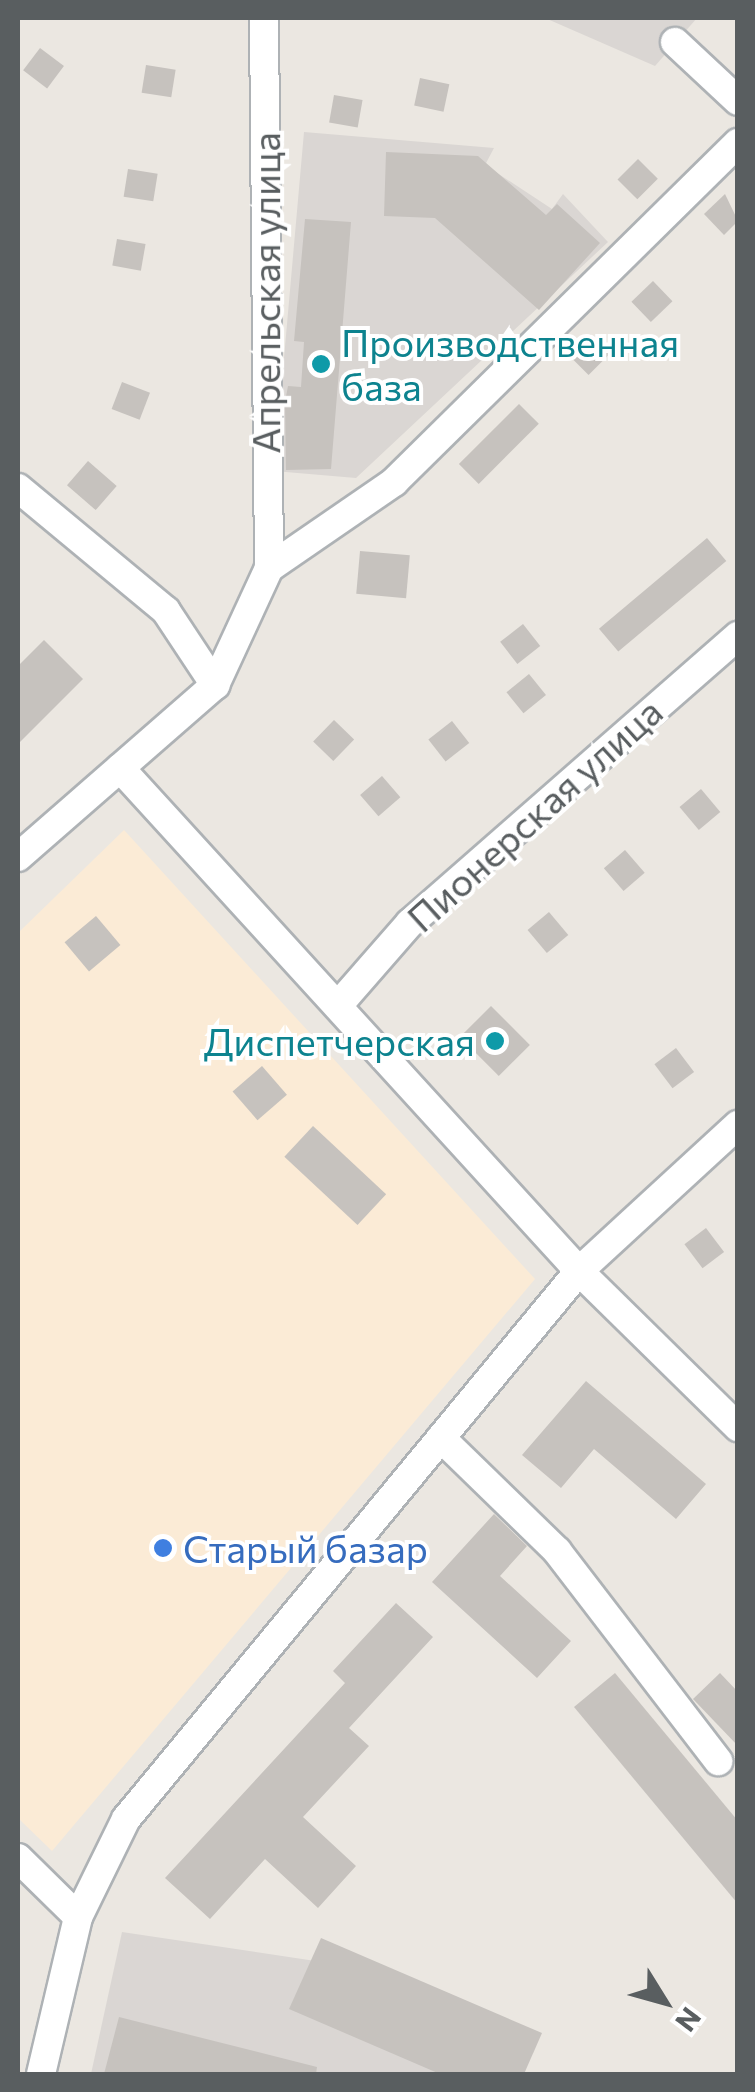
<!DOCTYPE html>
<meta charset="utf-8">
<style>
body{margin:0}
#map{position:relative;width:755px;height:2092px;overflow:hidden;background:#ebe7e1;font-family:Commissioner,sans-serif}
div>[style]{position:absolute}
[style*='--x']{left:calc(var(--x)*1px);top:calc(var(--y)*1px);width:calc(var(--w)*1px);rotate:calc(var(--a)*1deg)}
.commercial>*{inset:0;background:#fbebd6}
.industrial>*{inset:0;background:#dad6d3}
.building>*{inset:0;background:#c6c2be;transform-origin:0 0}
.roads{filter:drop-shadow(2px 0 #aeb2b5) drop-shadow(-2px 0 #aeb2b5) drop-shadow(0 2px #aeb2b5) drop-shadow(0 -2px #aeb2b5)}
.minor>*{height:28px;margin:-14px;padding:0 14px;transform-origin:14px;border-radius:14px;background:#fff}
.dots>*{width:28px;height:28px;translate:-50% -50%;box-sizing:border-box;border:5px solid #fff;border-radius:50%}
span{translate:-50% -50%;white-space:nowrap;text-align:center;line-height:1.15;-webkit-text-stroke:8px #fff;paint-order:stroke}
.street-label{font-size:38px;color:#595e60}
.culture-label{font-size:38px;color:#0d838f}
.left{translate:0 -50%;text-align:left}
.right{translate:-100% -50%;text-align:right}
.shop-label{font-size:38px;color:#366cbe}
.frame{position:absolute;inset:0;border:20px solid #595e60;pointer-events:none}
.north{position:absolute;left:615px;top:1952px;width:100px;height:100px;-webkit-text-stroke:8px #fff;paint-order:stroke;rotate:127deg;font-size:28px;font-weight:700;line-height:40px;text-align:center;color:#595e60}
.north::after{content:'';display:block;margin:auto;width:35px;height:45px;background:#595e60;clip-path:polygon(50% 0,100% 100%,50% 72%,0 100%)}
</style>
<div id="map">
<div class="commercial">
<i style="clip-path:polygon(124px 830px,535px 1279px,52px 1851px,18px 1818px,18px 933px)"></i>
</div>
<div class="industrial">
<i style="clip-path:polygon(545px 18px,697px 18px,655px 66px)"></i>
<i style="clip-path:polygon(304px 132px,494px 148px,485px 165px,552px 209px,563px 194px,608px 242px,356px 478px,274px 471px)"></i>
<i style="clip-path:polygon(122px 1932px,395px 1973px,507px 2074px,91px 2074px)"></i>
</div>
<div class="building">
<i style="left:40px;top:48px;width:30px;height:28px;rotate:37deg"></i>
<i style="left:146px;top:65px;width:30px;height:28px;rotate:9deg"></i>
<i style="left:420px;top:78px;width:30px;height:28px;rotate:12deg"></i>
<i style="left:334px;top:95px;width:29px;height:28px;rotate:10deg"></i>
<i style="clip-path:polygon(386px 152px,478px 156px,546px 215px,557px 204px,600px 243px,539px 310px,435px 218px,384px 216px)"></i>
<i style="left:638px;top:159px;width:28px;height:29px;rotate:45deg"></i>
<i style="left:128px;top:169px;width:30px;height:28px;rotate:9deg"></i>
<i style="clip-path:polygon(725px 194px,738px 221px,724px 235px,704px 214px)"></i>
<i style="clip-path:polygon(305px 219px,351px 222px,331px 469px,286px 470px,285px 402px,288px 386px,301px 387px,304px 342px,294px 341px)"></i>
<i style="left:117px;top:239px;width:29px;height:27px;rotate:10deg"></i>
<i style="left:653px;top:281px;width:28px;height:30px;rotate:46deg"></i>
<i style="left:590px;top:334px;width:28px;height:30px;rotate:45deg"></i>
<i style="left:122px;top:382px;width:30px;height:29px;rotate:21deg"></i>
<i style="left:519px;top:404px;width:28px;height:85px;rotate:45deg"></i>
<i style="left:88px;top:461px;width:38px;height:32px;rotate:41deg"></i>
<i style="left:707px;top:538px;width:30px;height:141px;rotate:50deg"></i>
<i style="left:360px;top:551px;width:50px;height:43px;rotate:5deg"></i>
<i style="left:523px;top:624px;width:28px;height:29px;rotate:52deg"></i>
<i style="clip-path:polygon(44px 640px,83px 679px,18px 744px,18px 666px)"></i>
<i style="left:529px;top:674px;width:27px;height:29px;rotate:51deg"></i>
<i style="left:334px;top:720px;width:28px;height:30px;rotate:44deg"></i>
<i style="left:452px;top:721px;width:28px;height:30px;rotate:52deg"></i>
<i style="left:382px;top:776px;width:28px;height:29px;rotate:49deg"></i>
<i style="left:701px;top:789px;width:30px;height:28px;rotate:50deg"></i>
<i style="left:625px;top:850px;width:30px;height:28px;rotate:49deg"></i>
<i style="left:549px;top:912px;width:30px;height:28px;rotate:50deg"></i>
<i style="left:96px;top:916px;width:38px;height:41px;rotate:50deg"></i>
<i style="left:491px;top:1006px;width:55px;height:44px;rotate:45deg"></i>
<i style="left:676px;top:1048px;width:30px;height:27px;rotate:53deg"></i>
<i style="left:262px;top:1066px;width:38px;height:39px;rotate:49deg"></i>
<i style="left:313px;top:1126px;width:100px;height:42px;rotate:43deg"></i>
<i style="left:706px;top:1228px;width:30px;height:27px;rotate:53deg"></i>
<i style="clip-path:polygon(586px 1381px,706px 1484px,676px 1519px,594px 1449px,561px 1488px,522px 1455px)"></i>
<i style="clip-path:polygon(494px 1514px,527px 1546px,500px 1576px,571px 1641px,537px 1678px,432px 1582px)"></i>
<i style="clip-path:polygon(396px 1603px,433px 1637px,349px 1728px,369px 1746px,303px 1817px,356px 1866px,318px 1908px,265px 1859px,210px 1919px,165px 1878px,345px 1683px,333px 1671px)"></i>
<i style="clip-path:polygon(615px 1673px,738px 1821px,738px 1904px,574px 1707px)"></i>
<i style="clip-path:polygon(720px 1673px,738px 1692px,738px 1746px,693px 1699px)"></i>
<i style="clip-path:polygon(321px 1938px,542px 2033px,524px 2074px,440px 2074px,289px 2009px)"></i>
<i style="clip-path:polygon(119px 2017px,317px 2067px,316px 2074px,104px 2074px)"></i>
</div>
<div class="roads">
<div class="minor">
<i style="--x:264;--y:18;--w:550;--a:89.48"></i>
<i style="--x:675;--y:42;--w:86;--a:43.1"></i>
<i style="--x:18;--y:488;--w:192;--a:39.7"></i>
<i style="--x:166;--y:611;--w:89;--a:56.5"></i>
<i style="--x:120;--y:768;--w:681;--a:47.62"></i>
<i style="--x:579;--y:1271;--w:223;--a:44.5"></i>
<i style="--x:18;--y:857;--w:262;--a:-41.1"></i>
<i style="--x:215;--y:685;--w:129;--a:-65.2"></i>
<i style="--x:269;--y:568;--w:152;--a:-34.5"></i>
<i style="--x:394;--y:482;--w:483;--a:-44.6"></i>
<i style="--x:341;--y:1002;--w:105;--a:-48.9"></i>
<i style="--x:410;--y:923;--w:436;--a:-41.2"></i>
<i style="--x:441;--y:1438;--w:162;--a:44.2"></i>
<i style="--x:557;--y:1551;--w:265;--a:52.5"></i>
<i style="--x:18;--y:1858;--w:84;--a:44.5"></i>
<i style="--x:41;--y:2074;--w:161;--a:-76.7"></i>
<i style="--x:78;--y:1917;--w:109;--a:-63.9"></i>
<i style="--x:126;--y:1819;--w:711;--a:-50.42"></i>
<i style="--x:579;--y:1271;--w:216;--a:-42.6"></i>
</div>
</div>
<div class="dots">
<i style="left:321px;top:364px;background:#0f9aa8"></i>
<i style="left:495px;top:1041px;background:#0f9aa8"></i>
<i style="left:163px;top:1548px;background:#3f7fe0"></i>
</div>
<div class="street-label">
<span style="left:265px;top:293px;rotate:-90deg">Апрельская улица</span>
<span style="left:534px;top:814px;rotate:-42deg">Пионерская улица</span>
</div>
<div class="culture-label">
<span class="left" style="left:341px;top:364px">Производственная<br>база</span>
<span class="right" style="left:475px;top:1041px">Диспетчерская</span>
</div>
<div class="shop-label">
<span class="left" style="left:183px;top:1548px">Старый базар</span>
</div>
<div class="frame"></div>
<div class="north">N</div>
</div>
